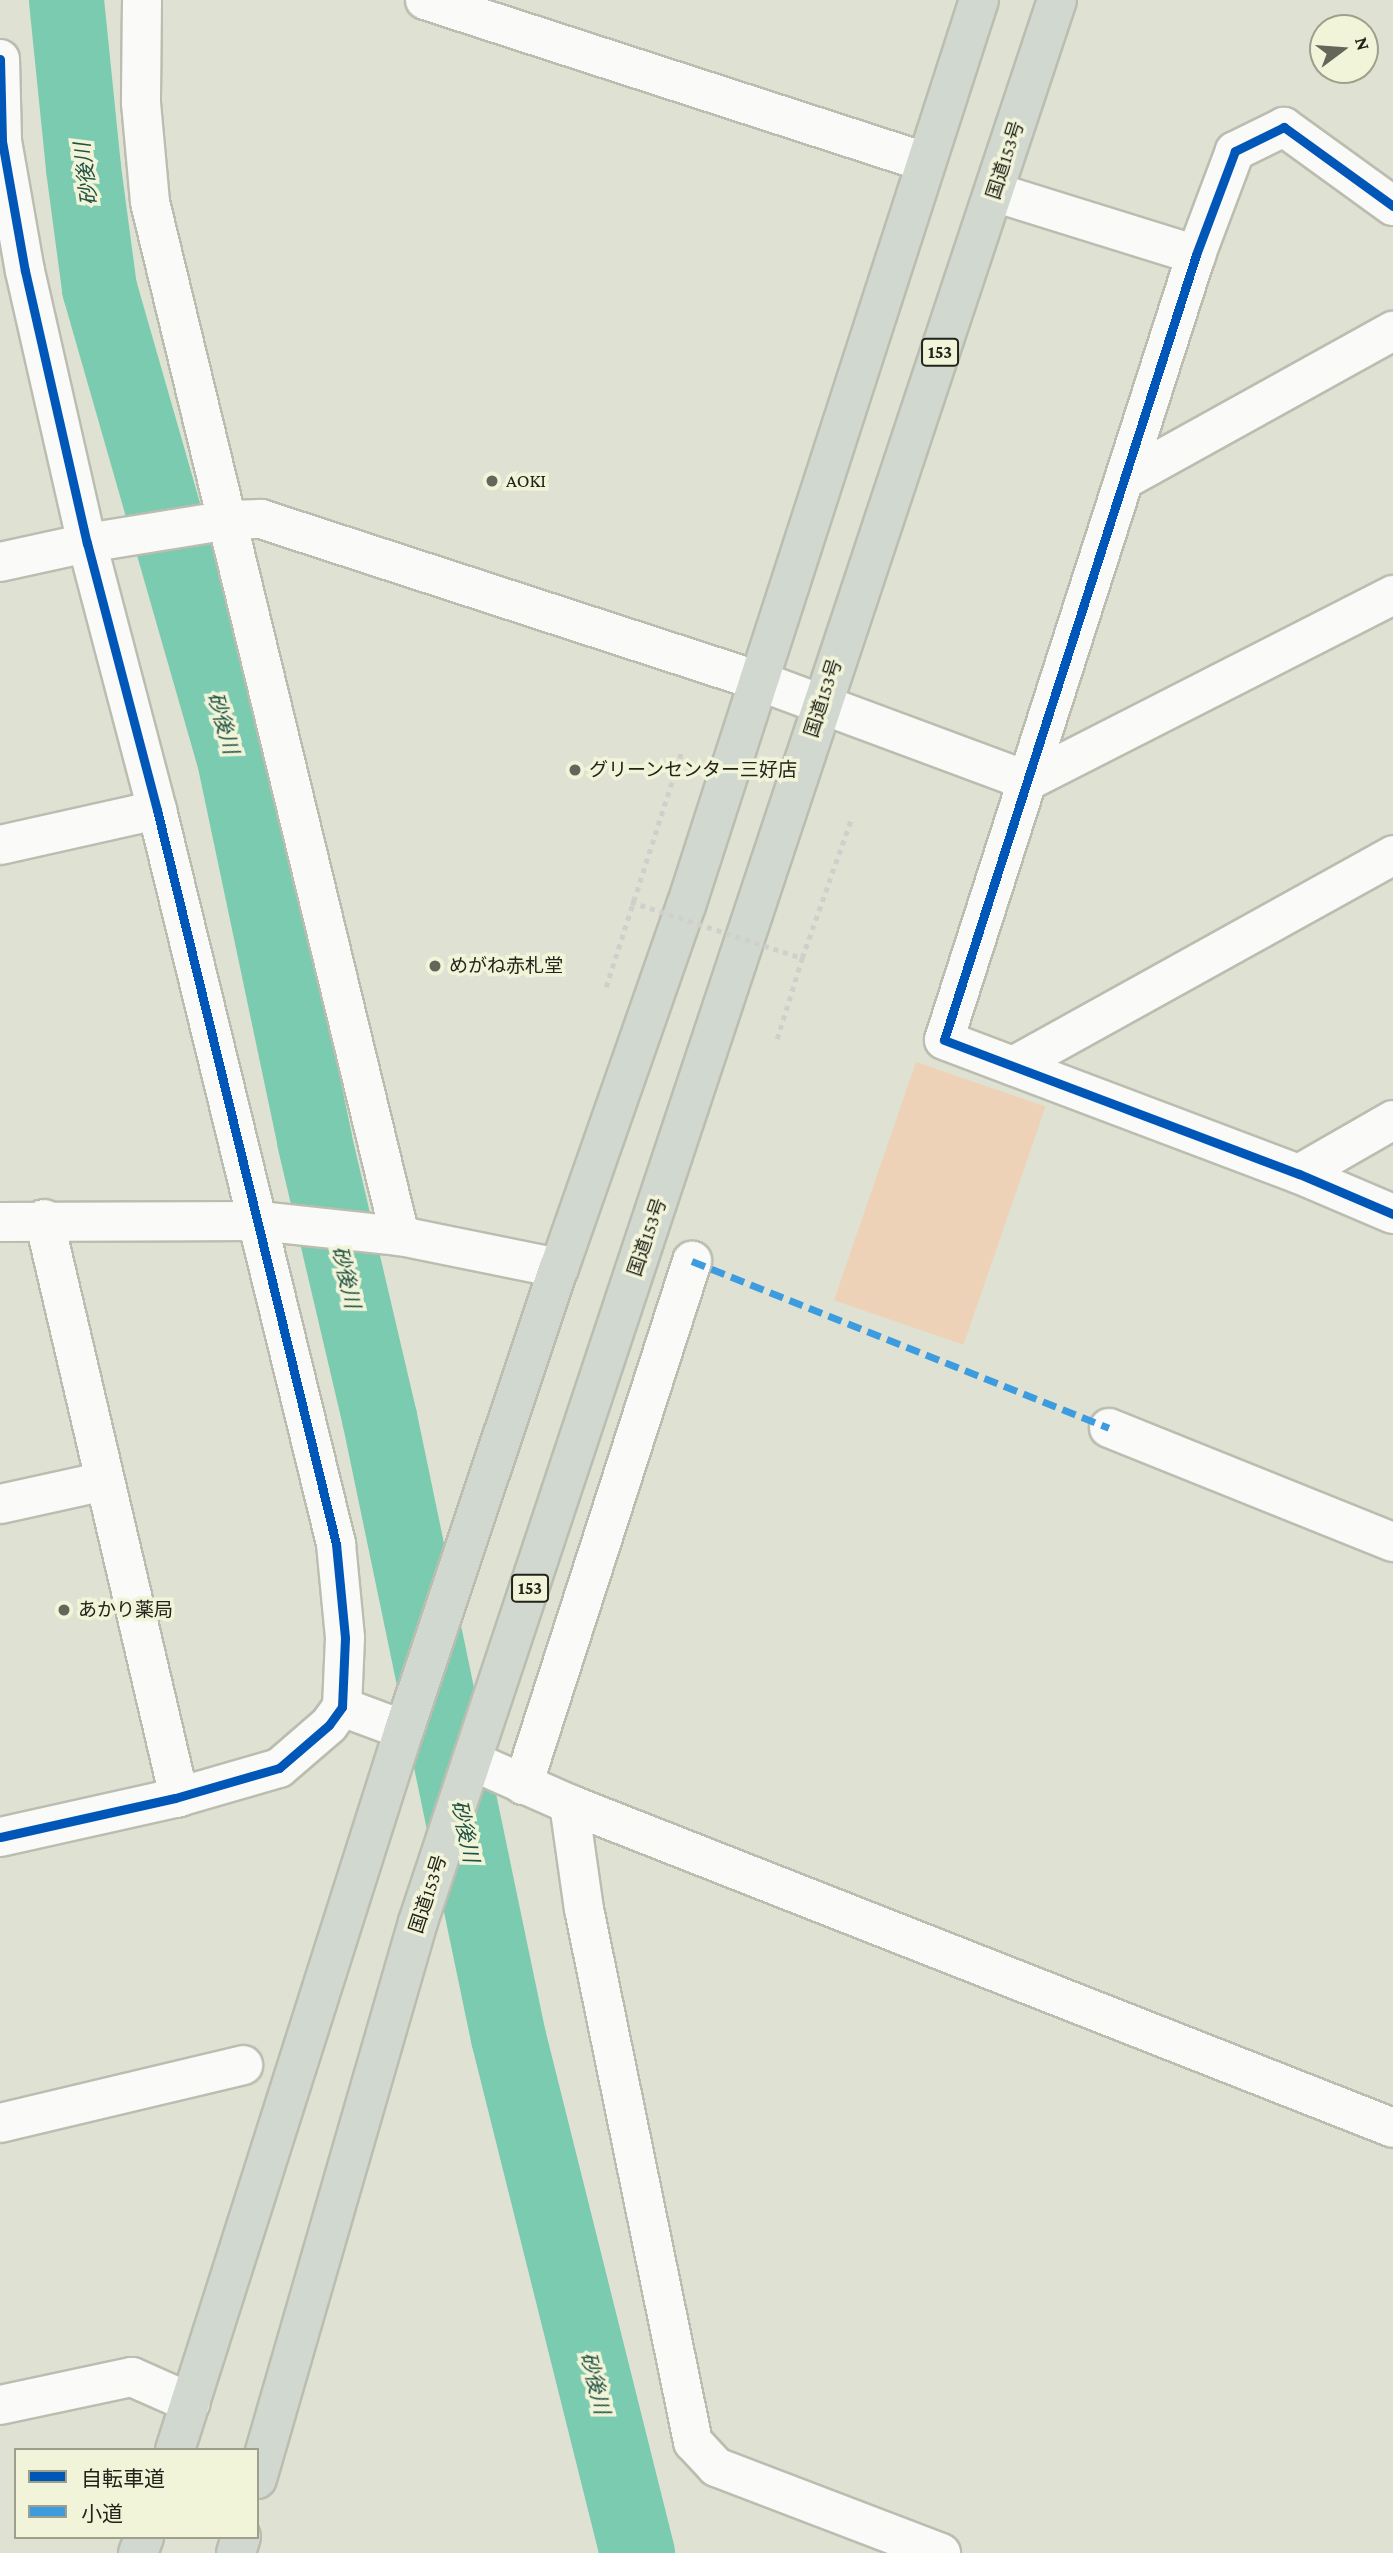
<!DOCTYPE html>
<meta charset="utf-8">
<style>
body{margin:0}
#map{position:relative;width:1393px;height:2553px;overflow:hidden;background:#dfe1d2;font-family:"Crimson Pro","Noto Sans JP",serif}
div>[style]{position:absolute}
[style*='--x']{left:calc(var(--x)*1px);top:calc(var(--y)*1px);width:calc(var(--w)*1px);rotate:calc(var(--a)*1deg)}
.green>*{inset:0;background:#eed2b8;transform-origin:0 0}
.river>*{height:75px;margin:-37.5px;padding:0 37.5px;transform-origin:37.5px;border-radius:37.5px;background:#7acbaf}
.path>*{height:4.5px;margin-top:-2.25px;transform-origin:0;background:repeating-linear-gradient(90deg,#cfd0cb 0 5px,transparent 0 10px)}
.roads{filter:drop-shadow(2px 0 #bbbdb0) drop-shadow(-2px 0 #bbbdb0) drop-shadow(0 2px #bbbdb0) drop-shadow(0 -2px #bbbdb0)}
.street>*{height:38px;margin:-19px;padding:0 19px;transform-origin:19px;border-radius:19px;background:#fafaf8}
.secondary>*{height:38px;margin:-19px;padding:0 19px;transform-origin:19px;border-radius:19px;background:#fafaf8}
.highway>*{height:38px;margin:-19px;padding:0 19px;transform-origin:19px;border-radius:19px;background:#d1d8cf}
.path-bridge>*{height:4.5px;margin-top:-2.25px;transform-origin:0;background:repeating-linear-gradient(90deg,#cfd0cb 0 5px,transparent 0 10px)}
.quiet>*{height:7px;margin-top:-3.5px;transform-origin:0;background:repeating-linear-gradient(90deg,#3c9cdf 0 14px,transparent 0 21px)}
.cycleway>*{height:9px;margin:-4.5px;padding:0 4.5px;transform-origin:4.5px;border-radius:4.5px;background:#0057b8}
.dots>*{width:19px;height:19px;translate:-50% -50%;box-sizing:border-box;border:4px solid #f1f4d9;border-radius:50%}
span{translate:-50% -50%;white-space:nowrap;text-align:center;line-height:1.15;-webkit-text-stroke:7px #f1f4d9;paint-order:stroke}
.shield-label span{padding:2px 5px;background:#f1f4d9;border:2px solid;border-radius:5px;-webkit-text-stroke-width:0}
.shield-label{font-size:18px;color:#222319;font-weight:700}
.street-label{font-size:19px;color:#222319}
.poi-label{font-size:19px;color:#222319}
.left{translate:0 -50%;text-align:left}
.water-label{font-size:21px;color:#225243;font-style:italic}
.legend{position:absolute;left:14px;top:2448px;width:245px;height:91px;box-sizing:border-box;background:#f1f4d9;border:2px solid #9ea08c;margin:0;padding:9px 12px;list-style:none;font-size:21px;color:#222319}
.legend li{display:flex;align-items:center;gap:14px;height:35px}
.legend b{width:35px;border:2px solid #9ea08c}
.north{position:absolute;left:1309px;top:14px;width:70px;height:70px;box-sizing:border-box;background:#f1f4d9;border:2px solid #9ea08c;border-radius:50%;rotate:74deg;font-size:19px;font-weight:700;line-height:28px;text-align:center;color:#222319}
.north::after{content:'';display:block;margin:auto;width:24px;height:32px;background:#64665a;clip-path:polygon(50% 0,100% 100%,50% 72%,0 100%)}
</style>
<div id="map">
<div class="green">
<i style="left:916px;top:1062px;width:137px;height:252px;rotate:19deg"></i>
</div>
<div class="river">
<i style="--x:66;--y:0;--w:169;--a:84.2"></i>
<i style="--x:83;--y:168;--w:121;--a:82.4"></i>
<i style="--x:99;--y:288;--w:485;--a:74"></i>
<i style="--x:233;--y:754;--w:394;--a:78.1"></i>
<i style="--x:314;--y:1140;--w:285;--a:76.8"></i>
<i style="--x:379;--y:1417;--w:633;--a:78.25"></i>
<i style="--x:508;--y:2037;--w:532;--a:75.96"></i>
</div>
<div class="path">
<i style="--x:606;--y:987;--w:249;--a:-72.2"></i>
<i style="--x:777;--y:1039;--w:85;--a:-72.8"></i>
<i style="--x:802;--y:958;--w:150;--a:-70.5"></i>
</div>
<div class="roads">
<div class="street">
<i style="--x:142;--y:0;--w:103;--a:90.6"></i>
<i style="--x:141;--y:103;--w:99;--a:84.8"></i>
<i style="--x:150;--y:202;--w:1064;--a:76.41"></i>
<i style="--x:425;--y:0;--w:526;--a:17.95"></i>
<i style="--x:0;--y:59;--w:82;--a:88.6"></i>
<i style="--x:2;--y:141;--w:132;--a:80"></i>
<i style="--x:25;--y:271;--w:279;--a:77.2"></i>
<i style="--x:87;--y:543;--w:276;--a:75.3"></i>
<i style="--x:157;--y:810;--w:756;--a:76.29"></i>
<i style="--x:336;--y:1544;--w:94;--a:84.5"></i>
<i style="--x:345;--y:1638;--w:69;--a:92.5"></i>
<i style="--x:342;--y:1707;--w:22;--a:126"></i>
<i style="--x:329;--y:1725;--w:66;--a:139.3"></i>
<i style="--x:279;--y:1768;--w:108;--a:163.9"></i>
<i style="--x:175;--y:1798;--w:179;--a:167.4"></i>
<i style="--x:994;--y:192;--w:212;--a:17.3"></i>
<i style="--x:1393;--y:206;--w:135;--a:-144.1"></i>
<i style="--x:1284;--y:127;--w:55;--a:153.9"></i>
<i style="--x:1235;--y:151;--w:111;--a:110.6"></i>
<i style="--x:1196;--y:255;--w:824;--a:107.8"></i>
<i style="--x:944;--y:1040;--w:379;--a:20.7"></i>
<i style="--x:1299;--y:1174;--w:102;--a:23.1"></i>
<i style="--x:1124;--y:480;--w:308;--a:-29"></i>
<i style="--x:0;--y:562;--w:89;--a:-12.3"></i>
<i style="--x:87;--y:543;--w:144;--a:-9.2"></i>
<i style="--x:229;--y:520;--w:32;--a:-2"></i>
<i style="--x:261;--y:519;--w:524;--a:18.02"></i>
<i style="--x:759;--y:681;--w:287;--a:20.4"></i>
<i style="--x:1028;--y:781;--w:410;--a:-27"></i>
<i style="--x:0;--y:845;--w:161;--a:-12.6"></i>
<i style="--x:1013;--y:1066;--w:435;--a:-29"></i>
<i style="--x:1299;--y:1174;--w:108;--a:-29.9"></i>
<i style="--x:44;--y:1219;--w:594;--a:76.85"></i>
<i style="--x:1109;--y:1428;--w:306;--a:21.9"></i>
<i style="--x:0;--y:1504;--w:107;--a:-12.4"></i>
<i style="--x:342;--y:1707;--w:66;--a:20.4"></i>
<i style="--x:472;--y:1761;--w:106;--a:23.9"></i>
<i style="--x:569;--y:1804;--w:885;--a:21.46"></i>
<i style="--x:523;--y:1785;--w:551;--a:-72.12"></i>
<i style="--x:569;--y:1804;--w:106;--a:81.9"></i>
<i style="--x:584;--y:1909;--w:544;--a:78.44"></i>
<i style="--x:693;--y:2442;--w:34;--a:47"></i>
<i style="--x:716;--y:2467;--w:241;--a:20.9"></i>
<i style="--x:0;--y:2123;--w:250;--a:-13.4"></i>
<i style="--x:0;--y:2405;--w:135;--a:-12"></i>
<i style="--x:132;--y:2377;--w:64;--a:23.8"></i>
</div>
<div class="secondary">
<i style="--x:0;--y:1222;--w:259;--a:-0.2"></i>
<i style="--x:259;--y:1221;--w:142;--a:6.1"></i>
<i style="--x:400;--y:1236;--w:162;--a:11.4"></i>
</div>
<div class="highway">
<i style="--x:175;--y:2450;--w:756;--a:-72.36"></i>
<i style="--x:404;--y:1730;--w:487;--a:-71.5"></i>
<i style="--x:559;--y:1268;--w:384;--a:-70.7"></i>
<i style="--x:686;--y:906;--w:952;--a:-72.08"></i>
<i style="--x:257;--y:2479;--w:580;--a:-73.88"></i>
<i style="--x:418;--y:1922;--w:2025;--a:-71.61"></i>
<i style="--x:138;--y:2553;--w:17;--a:-69"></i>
<i style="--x:236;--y:2553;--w:17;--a:-73"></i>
</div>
</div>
<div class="path-bridge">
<i style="--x:631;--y:902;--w:180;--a:18.1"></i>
</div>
<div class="quiet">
<i style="--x:692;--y:1261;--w:449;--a:21.8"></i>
</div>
<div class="cycleway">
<i style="--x:0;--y:59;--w:82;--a:88.6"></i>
<i style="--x:2;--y:141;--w:132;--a:80"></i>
<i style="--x:25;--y:271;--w:279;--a:77.2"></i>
<i style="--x:87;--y:543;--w:276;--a:75.3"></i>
<i style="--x:157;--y:810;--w:756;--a:76.29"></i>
<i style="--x:336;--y:1544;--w:94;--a:84.5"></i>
<i style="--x:345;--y:1638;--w:69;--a:92.5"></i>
<i style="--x:342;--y:1707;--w:22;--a:126"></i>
<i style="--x:329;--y:1725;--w:66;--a:139.3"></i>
<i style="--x:279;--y:1768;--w:108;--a:163.9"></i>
<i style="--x:175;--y:1798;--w:179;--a:167.4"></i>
<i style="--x:1393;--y:206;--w:135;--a:-144.1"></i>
<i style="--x:1284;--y:127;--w:55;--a:153.9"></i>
<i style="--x:1235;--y:151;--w:111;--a:110.6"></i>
<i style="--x:1196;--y:255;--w:824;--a:107.8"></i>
<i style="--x:944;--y:1040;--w:379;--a:20.7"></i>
<i style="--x:1299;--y:1174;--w:102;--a:23.1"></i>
</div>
<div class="dots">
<i style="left:492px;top:481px;background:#64665a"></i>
<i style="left:575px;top:770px;background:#64665a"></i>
<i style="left:435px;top:966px;background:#64665a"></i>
<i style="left:64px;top:1610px;background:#64665a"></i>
</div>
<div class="shield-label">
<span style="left:940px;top:352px">153</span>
<span style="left:530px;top:1588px">153</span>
</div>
<div class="street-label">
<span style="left:1005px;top:160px;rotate:-72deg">国道153号</span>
<span style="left:823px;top:698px;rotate:-72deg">国道153号</span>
<span style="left:647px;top:1237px;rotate:-71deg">国道153号</span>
<span style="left:428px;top:1894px;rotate:-72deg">国道153号</span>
</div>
<div class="poi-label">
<span class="left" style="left:506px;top:481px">AOKI</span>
<span class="left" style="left:589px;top:770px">グリーンセンター三好店</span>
<span class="left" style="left:449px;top:966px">めがね赤札堂</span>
<span class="left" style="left:78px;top:1610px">あかり薬局</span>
</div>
<div class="water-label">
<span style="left:86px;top:174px;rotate:-97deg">砂後川</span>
<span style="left:223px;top:723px;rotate:74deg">砂後川</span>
<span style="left:346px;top:1277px;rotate:77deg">砂後川</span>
<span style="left:465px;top:1831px;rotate:78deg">砂後川</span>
<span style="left:595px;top:2383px;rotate:76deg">砂後川</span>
</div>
<ul class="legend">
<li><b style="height:9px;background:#0057b8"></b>自転車道</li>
<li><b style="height:9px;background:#3c9cdf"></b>小道</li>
</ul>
<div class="north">N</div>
</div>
